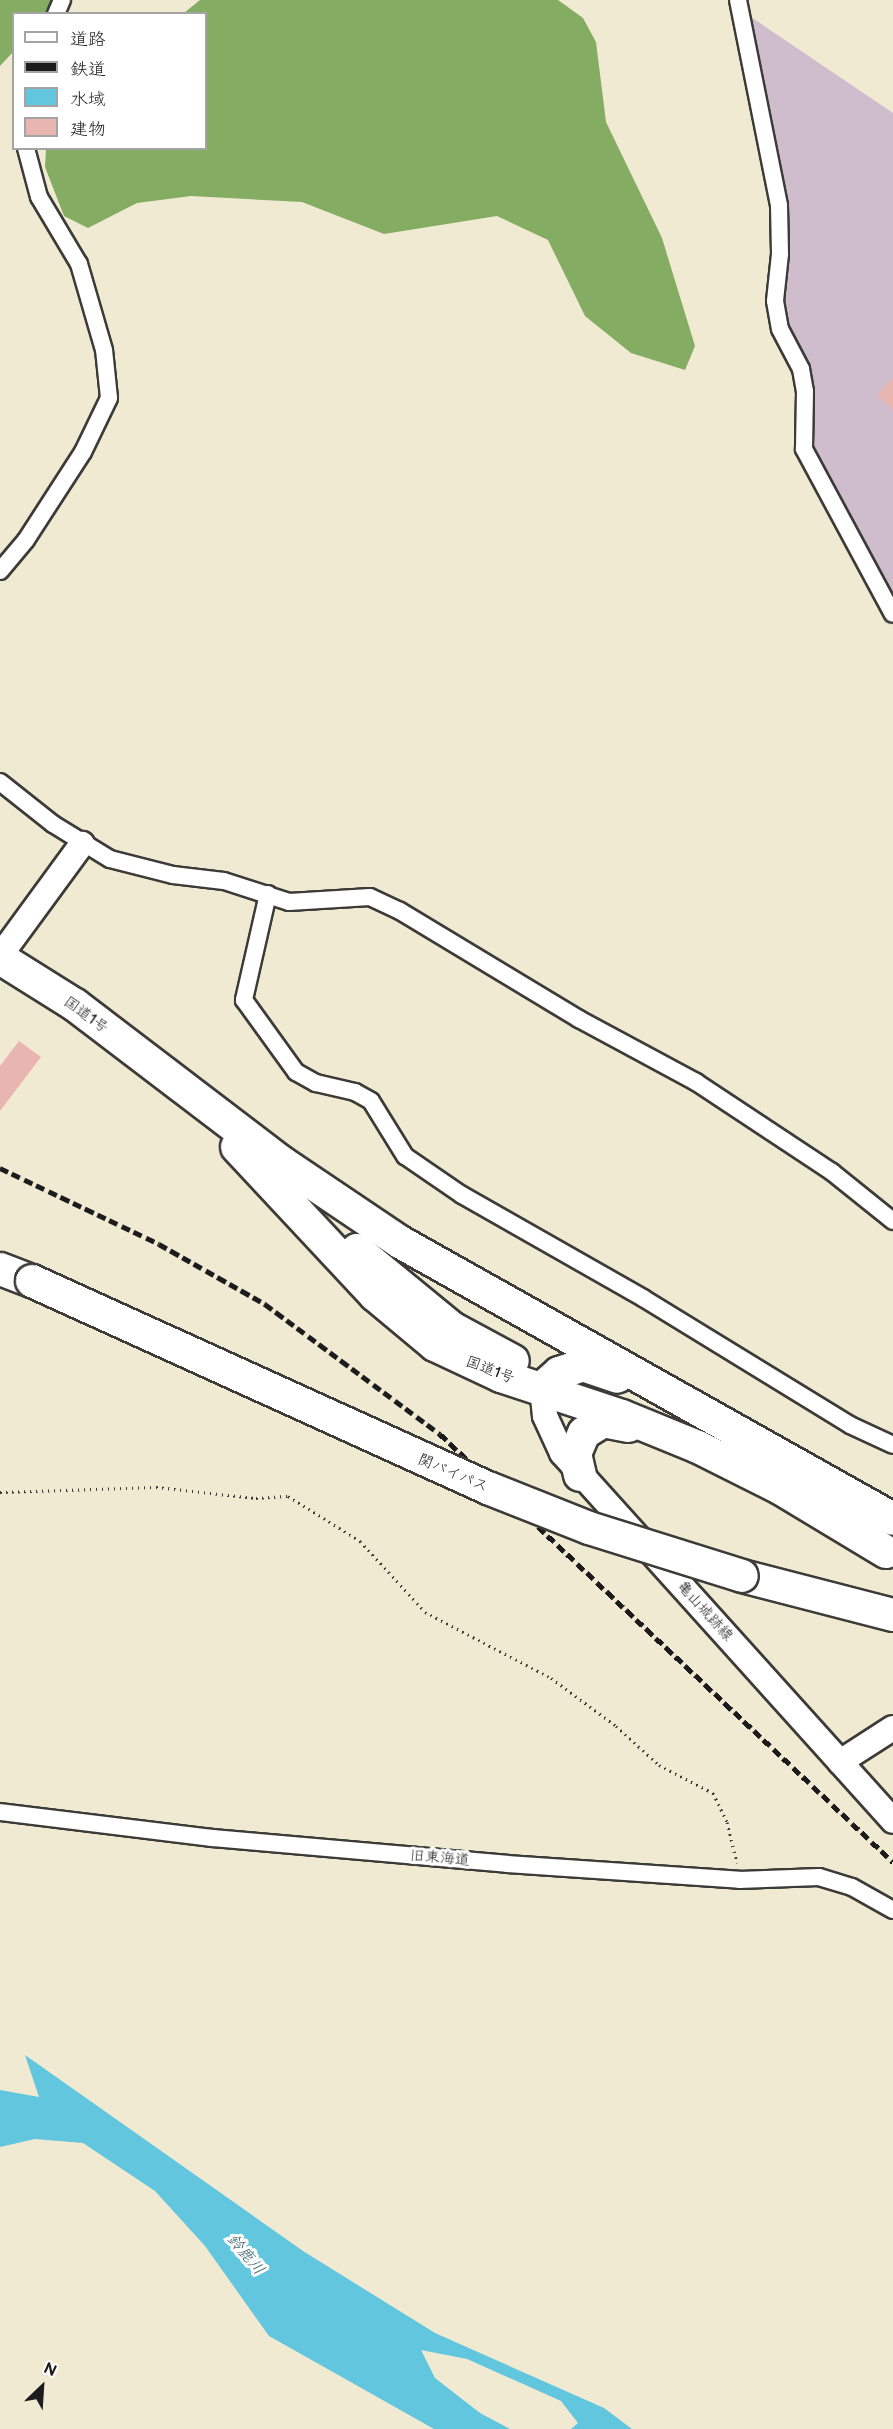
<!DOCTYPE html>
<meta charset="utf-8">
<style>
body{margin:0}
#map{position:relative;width:893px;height:2429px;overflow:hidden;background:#f1ead2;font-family:"Balsamiq Sans","Klee One",sans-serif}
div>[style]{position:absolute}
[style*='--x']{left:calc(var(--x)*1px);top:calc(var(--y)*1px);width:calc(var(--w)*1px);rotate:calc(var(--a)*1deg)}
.industrial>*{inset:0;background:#cfbdce}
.forest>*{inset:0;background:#85ac63}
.water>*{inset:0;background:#61c6de}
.building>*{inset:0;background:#e9b5b1}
.path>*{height:3px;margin-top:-1.5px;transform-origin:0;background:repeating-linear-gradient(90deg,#3c3b37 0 1.5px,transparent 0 6px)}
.roads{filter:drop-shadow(2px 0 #3c3b37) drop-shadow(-2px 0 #3c3b37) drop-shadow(0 2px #3c3b37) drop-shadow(0 -2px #3c3b37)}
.street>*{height:16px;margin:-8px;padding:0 8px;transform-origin:8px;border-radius:8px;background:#fff}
.secondary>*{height:24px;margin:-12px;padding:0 12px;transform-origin:12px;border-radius:12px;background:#fff}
.highway>*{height:32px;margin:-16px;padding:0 16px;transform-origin:16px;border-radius:16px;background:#fff}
.rail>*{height:4.5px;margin-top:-2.25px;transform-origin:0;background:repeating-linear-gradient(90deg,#1c1c1c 0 9px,transparent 0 13.5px)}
.bridges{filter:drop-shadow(2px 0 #3c3b37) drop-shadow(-2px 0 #3c3b37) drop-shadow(0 2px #3c3b37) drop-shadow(0 -2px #3c3b37)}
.highway-bridge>*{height:32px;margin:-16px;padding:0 16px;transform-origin:16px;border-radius:16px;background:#fff}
span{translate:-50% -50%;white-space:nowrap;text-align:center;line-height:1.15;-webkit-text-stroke:6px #fff;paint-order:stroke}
.street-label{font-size:15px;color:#1c1c1c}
.water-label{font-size:16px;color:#38606a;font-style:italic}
.legend{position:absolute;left:12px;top:12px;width:195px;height:138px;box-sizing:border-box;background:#fff;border:2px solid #a4a4a4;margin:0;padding:8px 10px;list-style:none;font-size:18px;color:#1c1c1c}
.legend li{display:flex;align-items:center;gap:12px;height:30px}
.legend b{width:30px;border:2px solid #a4a4a4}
.north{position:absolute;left:12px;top:2357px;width:60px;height:60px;-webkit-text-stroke:4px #fff;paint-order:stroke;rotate:25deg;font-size:16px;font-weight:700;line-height:24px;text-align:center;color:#1c1c1c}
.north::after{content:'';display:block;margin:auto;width:21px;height:27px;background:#1c1c1c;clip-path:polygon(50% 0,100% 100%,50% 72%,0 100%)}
</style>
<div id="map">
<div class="industrial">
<i style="clip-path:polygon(745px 13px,893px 113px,893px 603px,810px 448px,780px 301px,785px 257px)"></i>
</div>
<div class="forest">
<i style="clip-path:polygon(0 0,57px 0,48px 13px,14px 14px,13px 52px,0 66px)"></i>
<i style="clip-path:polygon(200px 0,558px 0,583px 18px,596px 42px,606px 122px,662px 238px,695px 346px,685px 370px,631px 353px,585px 316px,548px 240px,497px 216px,384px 234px,302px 202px,191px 196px,137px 203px,88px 228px,64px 216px,45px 167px,46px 149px,206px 148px,206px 14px,184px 13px)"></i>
</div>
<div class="water">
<i style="clip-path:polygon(25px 2055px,303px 2251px,435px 2333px,604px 2408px,632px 2429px,571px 2429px,578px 2423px,561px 2401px,467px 2359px,421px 2350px,435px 2378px,480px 2413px,510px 2429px,434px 2429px,269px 2336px,205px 2246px,155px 2191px,83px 2143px,35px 2139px,0 2147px,0 2090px,39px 2097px)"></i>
</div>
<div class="building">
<i style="clip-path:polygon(893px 378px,893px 410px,877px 395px)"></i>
<i style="clip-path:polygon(19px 1041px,41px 1057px,0 1111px,0 1066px)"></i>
</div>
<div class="path">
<i style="--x:0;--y:1492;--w:156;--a:-1.8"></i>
<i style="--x:156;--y:1487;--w:101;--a:6.3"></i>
<i style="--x:256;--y:1498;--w:32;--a:-4"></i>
<i style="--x:288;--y:1496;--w:85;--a:32"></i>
<i style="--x:360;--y:1541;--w:96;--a:47.5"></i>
<i style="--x:425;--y:1612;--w:142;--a:27.6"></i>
<i style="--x:551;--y:1678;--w:81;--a:36.4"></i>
<i style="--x:616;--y:1726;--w:58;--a:42.2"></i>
<i style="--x:659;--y:1765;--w:61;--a:27.4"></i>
<i style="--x:713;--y:1793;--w:32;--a:64"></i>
<i style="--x:727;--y:1822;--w:42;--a:76.3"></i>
</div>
<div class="roads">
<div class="street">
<i style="--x:738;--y:0;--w:210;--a:78.7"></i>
<i style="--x:779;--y:206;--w:48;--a:88.8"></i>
<i style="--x:780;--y:254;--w:47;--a:96.1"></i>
<i style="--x:775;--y:301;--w:28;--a:80"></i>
<i style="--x:780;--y:329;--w:45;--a:62.3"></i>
<i style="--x:801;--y:369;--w:22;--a:80"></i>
<i style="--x:805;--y:391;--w:58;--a:91"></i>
<i style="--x:804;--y:449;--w:187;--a:61.7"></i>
<i style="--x:56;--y:14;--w:15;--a:-67"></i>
<i style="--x:0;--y:571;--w:40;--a:-50"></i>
<i style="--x:26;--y:540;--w:105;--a:-57.1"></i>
<i style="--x:83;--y:452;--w:60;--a:-64.3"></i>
<i style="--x:109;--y:398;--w:48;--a:-95.9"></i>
<i style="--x:104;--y:350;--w:90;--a:-106.2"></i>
<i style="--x:79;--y:264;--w:78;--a:-120.8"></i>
<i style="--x:39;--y:197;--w:51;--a:-104.9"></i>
<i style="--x:0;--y:782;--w:68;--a:38.4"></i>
<i style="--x:53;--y:824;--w:67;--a:31.6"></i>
<i style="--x:110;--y:859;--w:65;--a:14.3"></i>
<i style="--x:173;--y:875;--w:51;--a:6.7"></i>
<i style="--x:224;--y:881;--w:68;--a:17.9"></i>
<i style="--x:289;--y:902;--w:81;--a:-3.5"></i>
<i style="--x:370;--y:897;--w:33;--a:25"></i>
<i style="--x:400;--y:911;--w:209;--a:31.1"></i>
<i style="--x:579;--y:1019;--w:133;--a:28.3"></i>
<i style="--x:696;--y:1082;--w:163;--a:33.5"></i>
<i style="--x:832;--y:1172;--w:78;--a:38.8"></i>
<i style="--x:268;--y:894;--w:109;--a:102.8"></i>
<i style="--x:244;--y:1000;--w:89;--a:54.2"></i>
<i style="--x:296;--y:1072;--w:23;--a:29"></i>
<i style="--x:316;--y:1083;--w:40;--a:13"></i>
<i style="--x:355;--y:1092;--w:18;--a:29"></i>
<i style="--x:371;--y:1101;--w:65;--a:58.3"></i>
<i style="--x:405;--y:1156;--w:69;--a:34.4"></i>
<i style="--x:462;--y:1195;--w:208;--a:29.6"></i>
<i style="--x:643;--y:1298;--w:243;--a:31.5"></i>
<i style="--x:850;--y:1425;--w:47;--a:24.9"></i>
<i style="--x:0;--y:1812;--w:214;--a:7"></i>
<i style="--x:212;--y:1838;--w:296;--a:5"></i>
<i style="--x:507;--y:1864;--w:233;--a:3.9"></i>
<i style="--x:739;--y:1880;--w:80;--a:-2.1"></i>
<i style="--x:819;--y:1877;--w:34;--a:17"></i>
<i style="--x:852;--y:1887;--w:47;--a:29.3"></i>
</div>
<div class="secondary">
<i style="--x:0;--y:956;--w:139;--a:-53.8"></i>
<i style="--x:542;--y:1388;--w:28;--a:84"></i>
<i style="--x:545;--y:1416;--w:41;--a:65.3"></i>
<i style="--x:562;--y:1453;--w:495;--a:48"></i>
<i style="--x:840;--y:1762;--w:63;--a:-32.7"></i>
</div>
<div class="highway">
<i style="--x:0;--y:958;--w:89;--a:32.1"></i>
<i style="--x:75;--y:1005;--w:259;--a:37.3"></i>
<i style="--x:281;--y:1162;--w:143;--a:33.9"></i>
<i style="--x:400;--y:1242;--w:565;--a:29.33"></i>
<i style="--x:237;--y:1147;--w:202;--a:47"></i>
<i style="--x:375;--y:1295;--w:78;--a:39.8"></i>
<i style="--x:435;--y:1345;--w:73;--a:25.2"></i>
<i style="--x:501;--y:1376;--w:127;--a:18.3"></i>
<i style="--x:622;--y:1416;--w:82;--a:22.2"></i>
<i style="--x:698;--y:1447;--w:92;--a:26.6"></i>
<i style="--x:780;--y:1488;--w:124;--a:31.1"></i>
<i style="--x:357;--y:1250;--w:123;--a:39.4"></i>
<i style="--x:452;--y:1328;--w:69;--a:28.4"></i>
<i style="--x:0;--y:1269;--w:34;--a:21"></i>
<i style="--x:542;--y:1388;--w:23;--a:-41"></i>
<i style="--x:559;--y:1373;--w:25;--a:-18"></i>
<i style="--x:583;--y:1365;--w:36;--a:19"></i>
<i style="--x:580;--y:1475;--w:22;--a:-103"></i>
<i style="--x:575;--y:1454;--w:23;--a:-67"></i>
<i style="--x:584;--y:1433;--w:22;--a:-32"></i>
<i style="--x:603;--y:1421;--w:26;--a:11"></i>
<i style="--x:742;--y:1576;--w:156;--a:14.5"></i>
</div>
</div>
<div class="rail">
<i style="--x:0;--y:1168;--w:176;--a:25.5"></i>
<i style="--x:159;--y:1244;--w:122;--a:29.5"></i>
<i style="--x:265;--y:1304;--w:218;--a:36.6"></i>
<i style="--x:440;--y:1434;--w:623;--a:43.37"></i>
</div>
<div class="bridges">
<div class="highway-bridge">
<i style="--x:32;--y:1281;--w:501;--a:24.42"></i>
<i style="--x:488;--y:1488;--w:109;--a:21.6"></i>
<i style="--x:589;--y:1528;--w:160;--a:17.4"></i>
</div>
</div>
<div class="street-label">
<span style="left:86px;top:1015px;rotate:36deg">国道1号</span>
<span style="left:490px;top:1370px;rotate:21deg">国道1号</span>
<span style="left:453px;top:1473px;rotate:23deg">関バイパス</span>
<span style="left:705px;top:1611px;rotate:48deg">亀山城跡線</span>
<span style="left:440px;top:1858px;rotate:5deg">旧東海道</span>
</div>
<div class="water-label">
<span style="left:245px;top:2255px;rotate:50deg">鈴鹿川</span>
</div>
<ul class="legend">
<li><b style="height:8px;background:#fff"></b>道路</li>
<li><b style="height:8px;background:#1c1c1c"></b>鉄道</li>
<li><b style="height:16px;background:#61c6de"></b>水域</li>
<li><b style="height:16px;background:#e9b5b1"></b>建物</li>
</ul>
<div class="north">N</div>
</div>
